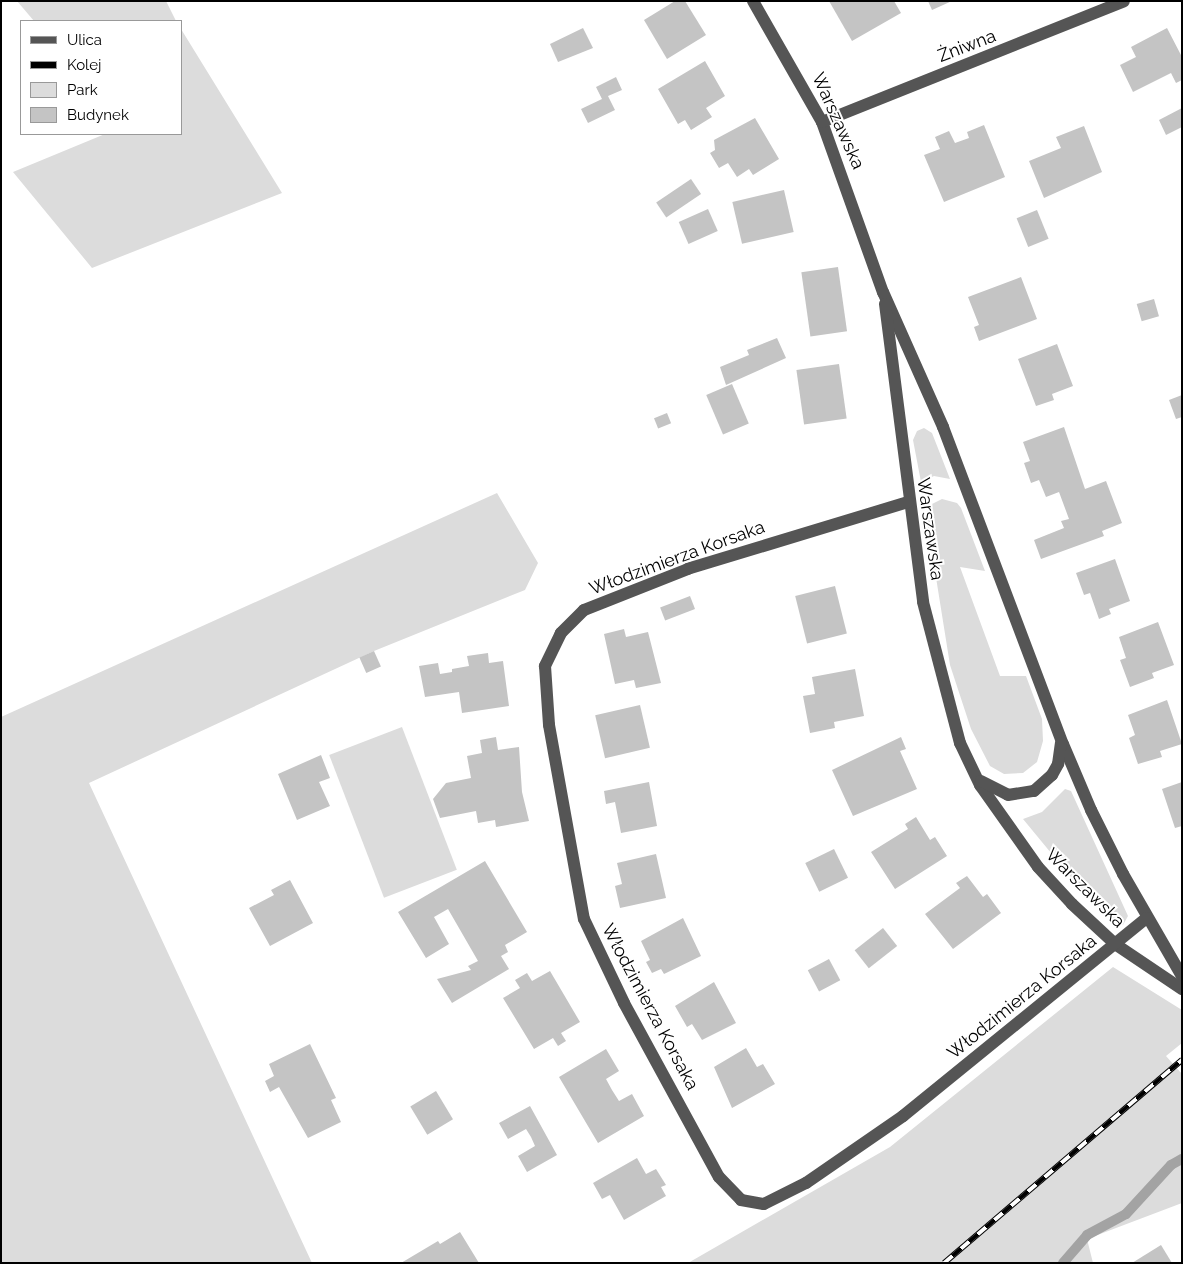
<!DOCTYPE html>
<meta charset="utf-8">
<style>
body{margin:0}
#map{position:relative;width:1183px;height:1264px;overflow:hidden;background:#fff;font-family:Raleway,sans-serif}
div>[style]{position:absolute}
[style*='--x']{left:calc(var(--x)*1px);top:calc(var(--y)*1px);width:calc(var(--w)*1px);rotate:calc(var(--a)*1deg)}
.green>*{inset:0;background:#dcdcdc;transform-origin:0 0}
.stream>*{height:10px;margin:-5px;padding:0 5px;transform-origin:5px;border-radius:5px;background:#a3a3a3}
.building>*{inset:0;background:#c4c4c4;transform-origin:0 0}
.minor>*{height:12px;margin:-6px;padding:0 6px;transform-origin:6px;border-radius:6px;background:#555}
.rail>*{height:5.5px;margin-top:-2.75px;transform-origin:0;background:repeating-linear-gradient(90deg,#fff 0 11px,#000 0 22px);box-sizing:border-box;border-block:1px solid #000}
span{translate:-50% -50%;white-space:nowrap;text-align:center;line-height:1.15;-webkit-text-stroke:4px #fff;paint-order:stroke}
.street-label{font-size:18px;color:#000}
.frame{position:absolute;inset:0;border:2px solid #000;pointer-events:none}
.legend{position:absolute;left:20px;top:20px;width:162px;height:115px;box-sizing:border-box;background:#fff;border:1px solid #999;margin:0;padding:6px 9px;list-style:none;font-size:15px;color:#000}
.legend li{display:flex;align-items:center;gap:10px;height:25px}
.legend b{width:25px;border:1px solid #999}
</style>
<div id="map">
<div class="green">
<i style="clip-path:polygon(17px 1px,166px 1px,176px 21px,34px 21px)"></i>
<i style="clip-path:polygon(181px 29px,282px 193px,92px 268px,13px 172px,105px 134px,181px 134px)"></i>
<i style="clip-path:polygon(924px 428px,932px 433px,950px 479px,934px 476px,921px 482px,913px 440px,917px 431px)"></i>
<i style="clip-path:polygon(497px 493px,538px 563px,525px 590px,374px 651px,89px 783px,312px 1263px,1px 1263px,1px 717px)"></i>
<i style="clip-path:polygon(942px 499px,957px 503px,961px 508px,985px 571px,960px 567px,1000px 676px,1026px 676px,1042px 719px,1043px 741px,1037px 762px,1023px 773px,1004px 774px,990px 766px,971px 729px,950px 665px,926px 515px,930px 505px)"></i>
<i style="left:402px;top:727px;width:153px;height:78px;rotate:69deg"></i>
<i style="clip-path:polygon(1065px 789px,1071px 791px,1128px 916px,1123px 925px,1116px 924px,1084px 893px,1023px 819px,1042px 812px)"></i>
<i style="clip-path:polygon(1113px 967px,1182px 1010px,1182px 1043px,1166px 1056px,1182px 1074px,1182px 1203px,1087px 1239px,1093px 1263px,688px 1263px,890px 1147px)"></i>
</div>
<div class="stream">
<i style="--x:1063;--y:1263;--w:37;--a:-49"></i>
<i style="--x:1087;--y:1235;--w:44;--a:-28.3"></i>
<i style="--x:1126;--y:1214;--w:67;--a:-47.4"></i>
<i style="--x:1171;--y:1165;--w:13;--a:-29"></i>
</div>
<div class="building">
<i style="clip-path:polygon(675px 1px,685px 1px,706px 35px,667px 59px,644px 20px)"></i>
<i style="clip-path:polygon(829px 1px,894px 1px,901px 13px,852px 41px)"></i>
<i style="clip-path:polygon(928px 1px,952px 1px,932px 10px)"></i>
<i style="clip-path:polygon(583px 28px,593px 48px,558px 62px,550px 44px)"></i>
<i style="clip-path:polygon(1167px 28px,1182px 57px,1182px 80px,1176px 83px,1171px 73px,1133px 92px,1120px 65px,1136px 57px,1131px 47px)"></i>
<i style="clip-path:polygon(705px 61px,725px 96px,706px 108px,712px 117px,691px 130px,685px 120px,678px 124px,658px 89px)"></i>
<i style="clip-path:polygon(616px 77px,622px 90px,608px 96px,615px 110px,588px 123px,581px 109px,602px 99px,596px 87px)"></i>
<i style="clip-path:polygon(1182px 108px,1182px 127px,1166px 135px,1159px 120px)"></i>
<i style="clip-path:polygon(755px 118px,779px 159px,753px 175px,749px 169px,737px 177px,728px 163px,719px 168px,710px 153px,715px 150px,714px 140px)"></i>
<i style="clip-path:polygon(984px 125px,1005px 177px,944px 202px,924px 155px,940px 149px,935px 137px,949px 131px,955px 143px,969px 138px,967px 132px)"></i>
<i style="clip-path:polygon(1084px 126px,1102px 172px,1044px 198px,1029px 161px,1061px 148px,1056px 137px)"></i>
<i style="left:691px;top:179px;width:18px;height:42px;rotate:56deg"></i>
<i style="left:784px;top:190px;width:43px;height:53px;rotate:77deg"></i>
<i style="left:708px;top:209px;width:24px;height:32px;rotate:66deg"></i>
<i style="left:1037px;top:210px;width:31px;height:22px;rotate:68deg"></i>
<i style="left:838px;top:267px;width:65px;height:37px;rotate:82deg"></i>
<i style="clip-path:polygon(1021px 277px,1037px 319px,979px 341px,974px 327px,979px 325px,968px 297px)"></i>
<i style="left:1154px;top:299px;width:18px;height:18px;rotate:74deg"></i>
<i style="clip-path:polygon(777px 338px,786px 358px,726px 385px,720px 367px,749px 355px,747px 350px)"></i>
<i style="clip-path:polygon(1057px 344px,1073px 386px,1052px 394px,1054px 400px,1036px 406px,1018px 359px)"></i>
<i style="left:839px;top:364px;width:55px;height:43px;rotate:82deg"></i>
<i style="left:732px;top:384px;width:43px;height:28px;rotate:67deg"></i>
<i style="clip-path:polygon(1182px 395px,1182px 417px,1176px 419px,1169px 400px)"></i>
<i style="left:667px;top:413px;width:11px;height:14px;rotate:68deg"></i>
<i style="clip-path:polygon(1064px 427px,1085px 489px,1106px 481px,1122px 523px,1102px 531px,1104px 536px,1041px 559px,1034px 540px,1064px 528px,1061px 521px,1069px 519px,1059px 492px,1046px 497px,1039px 480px,1031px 483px,1024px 463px,1030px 461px,1023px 442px)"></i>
<i style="clip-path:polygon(1115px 559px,1130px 601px,1109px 609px,1111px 614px,1099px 619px,1090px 593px,1084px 595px,1076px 573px)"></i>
<i style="left:835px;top:586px;width:49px;height:41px;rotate:76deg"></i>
<i style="left:690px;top:596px;width:14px;height:32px;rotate:69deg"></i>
<i style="clip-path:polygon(1158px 622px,1174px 665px,1152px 673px,1154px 678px,1130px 687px,1120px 660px,1126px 658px,1119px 637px)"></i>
<i style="clip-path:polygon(624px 629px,626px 637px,648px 632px,661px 683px,636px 688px,634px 680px,615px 684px,604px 634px)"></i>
<i style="left:374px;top:651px;width:17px;height:16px;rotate:66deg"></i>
<i style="clip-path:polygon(488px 653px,489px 663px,503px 661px,509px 706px,462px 713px,459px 692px,425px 697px,419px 666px,438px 663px,440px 674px,452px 672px,452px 669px,469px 666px,467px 656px)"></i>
<i style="clip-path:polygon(855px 669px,864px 716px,834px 722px,835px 728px,810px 733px,803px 696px,815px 694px,812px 677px)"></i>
<i style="clip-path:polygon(1167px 700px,1182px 744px,1160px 751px,1162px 757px,1138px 764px,1129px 738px,1135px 735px,1128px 715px)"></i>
<i style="left:640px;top:705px;width:44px;height:46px;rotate:77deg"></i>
<i style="clip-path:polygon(496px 737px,498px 750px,519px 747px,522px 792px,529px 821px,496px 827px,495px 820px,478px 823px,476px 811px,440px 818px,433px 799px,446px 783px,471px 778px,467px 756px,482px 753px,480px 740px)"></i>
<i style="clip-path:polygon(901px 737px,906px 749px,900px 751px,917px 789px,853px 816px,832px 770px)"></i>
<i style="clip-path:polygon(321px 755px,330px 778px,319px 782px,330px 806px,297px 820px,278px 774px)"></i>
<i style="clip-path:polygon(649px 782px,657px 826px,621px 833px,615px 802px,606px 804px,604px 791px)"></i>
<i style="clip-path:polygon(1182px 782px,1182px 826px,1175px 828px,1162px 789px)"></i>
<i style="clip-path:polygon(916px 817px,930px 840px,935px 837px,947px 856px,895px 889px,871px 852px,908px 829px,905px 824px)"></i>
<i style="left:834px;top:849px;width:32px;height:32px;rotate:64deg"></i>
<i style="clip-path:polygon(656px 854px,666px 898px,620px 908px,615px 886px,622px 884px,617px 863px)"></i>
<i style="clip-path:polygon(485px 861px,527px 932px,505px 945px,508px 952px,501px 956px,509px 969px,452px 1003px,437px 979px,471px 970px,468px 966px,478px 961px,448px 909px,434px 917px,449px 944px,426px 958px,398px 912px)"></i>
<i style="clip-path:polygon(967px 876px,983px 897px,987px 894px,1001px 913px,953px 949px,925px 914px,960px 888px,956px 883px)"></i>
<i style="clip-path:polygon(290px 880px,313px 923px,270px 946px,249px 908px,274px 895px,271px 890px)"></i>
<i style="clip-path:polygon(683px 918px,701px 956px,664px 974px,661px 969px,652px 973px,646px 962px,650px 960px,641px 941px)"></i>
<i style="left:883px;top:928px;width:23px;height:36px;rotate:52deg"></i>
<i style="left:829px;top:959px;width:24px;height:24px;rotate:62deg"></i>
<i style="clip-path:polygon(550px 971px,580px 1022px,561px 1033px,566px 1041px,558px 1046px,553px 1038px,534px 1049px,503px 998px,520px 988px,515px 980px,527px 973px,532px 981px)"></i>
<i style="clip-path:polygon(714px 982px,736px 1023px,702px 1040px,692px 1024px,687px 1027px,675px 1006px)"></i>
<i style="clip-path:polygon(310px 1044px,336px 1098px,331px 1100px,341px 1122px,308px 1138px,279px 1087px,270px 1092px,265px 1081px,274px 1076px,269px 1064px)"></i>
<i style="clip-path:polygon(746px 1048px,757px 1067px,763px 1064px,775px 1084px,732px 1108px,714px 1067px)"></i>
<i style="clip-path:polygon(606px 1049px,619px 1071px,606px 1079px,612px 1090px,619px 1101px,632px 1094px,644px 1116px,598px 1143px,559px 1077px)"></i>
<i style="left:436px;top:1091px;width:33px;height:30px;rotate:59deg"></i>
<i style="clip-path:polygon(530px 1106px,557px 1155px,527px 1172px,518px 1156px,535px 1146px,531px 1137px,526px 1129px,508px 1139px,499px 1123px)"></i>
<i style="clip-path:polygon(637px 1158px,646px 1174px,656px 1169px,666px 1185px,661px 1187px,666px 1196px,624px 1220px,610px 1195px,602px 1199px,593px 1183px)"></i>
<i style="clip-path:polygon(460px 1232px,479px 1263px,401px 1263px,438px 1241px,440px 1244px)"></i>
<i style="clip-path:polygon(1161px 1245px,1172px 1263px,1132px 1263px)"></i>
</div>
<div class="minor">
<i style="--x:753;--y:1;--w:139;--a:60.3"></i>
<i style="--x:822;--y:122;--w:181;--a:70.3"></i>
<i style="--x:883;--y:292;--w:148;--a:66"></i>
<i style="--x:943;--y:427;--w:339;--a:69.3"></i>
<i style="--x:1063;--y:744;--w:72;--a:67"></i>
<i style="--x:1091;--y:810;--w:72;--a:63.4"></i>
<i style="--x:1123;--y:874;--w:118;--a:60"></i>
<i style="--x:822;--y:122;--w:325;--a:-21.8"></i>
<i style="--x:885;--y:304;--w:300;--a:82.7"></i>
<i style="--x:923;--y:602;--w:146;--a:75.3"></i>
<i style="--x:960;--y:743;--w:47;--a:64.5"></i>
<i style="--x:980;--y:785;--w:100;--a:54.7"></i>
<i style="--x:1038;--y:867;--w:50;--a:47.4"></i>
<i style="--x:1072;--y:904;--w:59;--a:42.9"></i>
<i style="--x:1115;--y:944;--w:81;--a:33.9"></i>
<i style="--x:908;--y:502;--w:230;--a:163.1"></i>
<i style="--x:688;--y:569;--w:112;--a:158.5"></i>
<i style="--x:584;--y:610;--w:33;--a:135"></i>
<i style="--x:561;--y:633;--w:37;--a:116"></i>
<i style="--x:545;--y:666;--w:59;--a:86.1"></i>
<i style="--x:549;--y:725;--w:197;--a:79.8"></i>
<i style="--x:584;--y:919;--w:93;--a:64.5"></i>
<i style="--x:624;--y:1003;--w:198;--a:61.4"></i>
<i style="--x:719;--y:1177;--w:32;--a:46"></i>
<i style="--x:741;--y:1200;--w:23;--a:10"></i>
<i style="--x:764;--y:1204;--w:47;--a:-26.6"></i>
<i style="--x:806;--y:1183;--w:118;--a:-34.6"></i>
<i style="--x:903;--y:1116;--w:314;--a:-39.1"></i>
<i style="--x:981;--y:781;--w:30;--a:27"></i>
<i style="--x:1008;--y:795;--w:26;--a:-9"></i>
<i style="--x:1034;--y:791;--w:24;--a:-42"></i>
<i style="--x:1052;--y:775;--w:13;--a:-61"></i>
<i style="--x:1058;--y:764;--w:21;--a:-82"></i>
</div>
<div class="rail">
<i style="--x:944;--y:1263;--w:313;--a:-40.5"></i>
</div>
<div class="street-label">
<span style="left:967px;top:46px;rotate:-21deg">Żniwna</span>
<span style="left:838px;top:121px;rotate:66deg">Warszawska</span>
<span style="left:930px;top:529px;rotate:82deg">Warszawska</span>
<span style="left:677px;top:558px;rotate:-20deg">Włodzimierza Korsaka</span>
<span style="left:1085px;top:888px;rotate:45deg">Warszawska</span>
<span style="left:1022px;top:997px;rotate:-39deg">Włodzimierza Korsaka</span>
<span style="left:650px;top:1007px;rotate:62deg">Włodzimierza Korsaka</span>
</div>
<div class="frame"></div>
<ul class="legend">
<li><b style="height:6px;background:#555"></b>Ulica</li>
<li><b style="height:6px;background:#000"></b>Kolej</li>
<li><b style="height:14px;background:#dcdcdc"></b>Park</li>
<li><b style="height:14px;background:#c4c4c4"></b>Budynek</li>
</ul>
</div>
